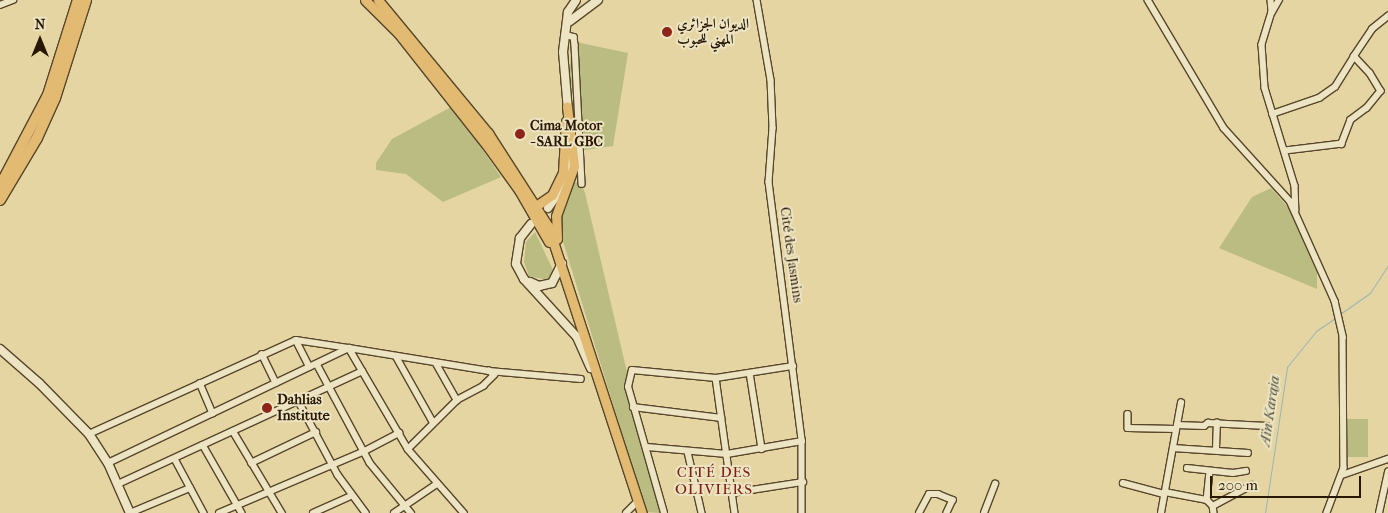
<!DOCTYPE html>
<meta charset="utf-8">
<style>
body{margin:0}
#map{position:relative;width:1388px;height:513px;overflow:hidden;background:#e4d5a3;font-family:"IM FELL French Canon",Amiri,serif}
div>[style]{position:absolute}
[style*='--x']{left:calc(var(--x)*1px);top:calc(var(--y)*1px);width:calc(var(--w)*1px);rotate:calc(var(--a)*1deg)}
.green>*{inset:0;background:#babc81;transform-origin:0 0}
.stream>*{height:1px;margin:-0.5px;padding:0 0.5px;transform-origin:0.5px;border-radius:0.5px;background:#9ab6b1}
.roads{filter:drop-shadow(1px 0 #57462a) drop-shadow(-1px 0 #57462a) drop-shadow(0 1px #57462a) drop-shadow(0 -1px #57462a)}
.street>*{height:5.5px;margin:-2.75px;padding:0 2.75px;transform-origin:2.75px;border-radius:2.75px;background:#ede4c3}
.secondary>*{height:8px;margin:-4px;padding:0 4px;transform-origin:4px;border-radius:4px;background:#ede4c3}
.primary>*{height:9px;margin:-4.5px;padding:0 4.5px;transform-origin:4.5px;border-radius:4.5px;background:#e2ba72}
.highway>*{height:10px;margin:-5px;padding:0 5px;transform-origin:5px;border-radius:5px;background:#e2ba72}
.dots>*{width:14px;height:14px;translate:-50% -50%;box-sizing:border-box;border:2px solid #ede4c3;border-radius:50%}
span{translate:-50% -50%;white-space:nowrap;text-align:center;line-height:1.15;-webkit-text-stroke:4px #ede4c3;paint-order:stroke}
.poi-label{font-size:14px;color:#281702;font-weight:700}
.left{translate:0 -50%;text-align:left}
.street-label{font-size:14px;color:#281702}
.water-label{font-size:15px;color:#504f3f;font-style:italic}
.neighbourhood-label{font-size:15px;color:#7a1f14;letter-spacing:1px}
.north{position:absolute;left:15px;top:15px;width:50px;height:50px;-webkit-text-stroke:4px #ede4c3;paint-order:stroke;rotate:0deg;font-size:14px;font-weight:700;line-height:20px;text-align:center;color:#281702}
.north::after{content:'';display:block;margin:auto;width:18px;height:22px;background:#281702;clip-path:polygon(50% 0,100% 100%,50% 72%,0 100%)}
.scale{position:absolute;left:1210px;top:476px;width:151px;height:22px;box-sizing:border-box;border:2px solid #281702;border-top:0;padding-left:6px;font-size:15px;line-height:18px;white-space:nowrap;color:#281702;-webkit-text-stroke:4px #ede4c3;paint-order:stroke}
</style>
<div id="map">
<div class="green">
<i style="clip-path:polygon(571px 41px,628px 53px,613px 146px,578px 151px,570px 71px)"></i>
<i style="clip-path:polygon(453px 106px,501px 177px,443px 202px,406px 174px,376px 170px,376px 163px,392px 139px)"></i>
<i style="clip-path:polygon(575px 182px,581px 184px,585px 193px,660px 513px,646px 512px,558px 225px)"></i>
<i style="clip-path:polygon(1271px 188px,1294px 214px,1317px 270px,1317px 289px,1219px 248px,1252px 197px)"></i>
<i style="clip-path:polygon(535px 232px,554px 272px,548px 280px,529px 276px,524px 262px,526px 242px)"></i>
<i style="left:1346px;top:419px;width:22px;height:38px"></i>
</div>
<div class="stream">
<i style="--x:1340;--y:314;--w:37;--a:-35"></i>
<i style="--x:1370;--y:293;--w:33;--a:-57"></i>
<i style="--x:1265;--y:513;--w:148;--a:-81.4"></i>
<i style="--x:1287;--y:367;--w:46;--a:-51.1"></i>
<i style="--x:1316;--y:331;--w:25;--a:-34"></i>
</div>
<div class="roads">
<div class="street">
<i style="--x:757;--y:0;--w:81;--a:80.1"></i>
<i style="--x:771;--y:80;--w:48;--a:87.6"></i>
<i style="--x:773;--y:128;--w:54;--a:94.2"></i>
<i style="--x:769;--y:182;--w:261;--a:82.7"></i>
<i style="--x:802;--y:441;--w:72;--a:90"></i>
<i style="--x:1148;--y:0;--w:149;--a:59.3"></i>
<i style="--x:1224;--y:128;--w:98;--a:47.9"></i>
<i style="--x:1290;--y:201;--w:110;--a:65.8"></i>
<i style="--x:1335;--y:301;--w:37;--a:77"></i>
<i style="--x:1343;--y:337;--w:131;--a:89.6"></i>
<i style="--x:1344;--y:468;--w:48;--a:110.7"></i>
<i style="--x:1271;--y:0;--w:12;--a:85"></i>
<i style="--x:1272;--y:12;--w:34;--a:107"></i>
<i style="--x:1262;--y:45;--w:43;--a:86"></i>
<i style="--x:1265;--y:88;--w:102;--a:73"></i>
<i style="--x:1295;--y:186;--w:24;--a:88"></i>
<i style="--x:0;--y:5;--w:14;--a:-21"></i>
<i style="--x:1272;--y:12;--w:14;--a:-60"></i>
<i style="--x:566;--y:35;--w:8;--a:14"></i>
<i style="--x:574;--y:37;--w:8;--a:83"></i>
<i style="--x:575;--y:45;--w:139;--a:87.1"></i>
<i style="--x:1354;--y:56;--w:32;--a:-56"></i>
<i style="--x:1372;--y:29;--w:21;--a:-39"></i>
<i style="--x:1272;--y:114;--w:50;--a:-18.8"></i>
<i style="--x:1319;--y:98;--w:19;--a:-35"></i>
<i style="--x:1335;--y:87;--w:36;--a:-58"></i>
<i style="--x:1354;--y:56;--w:23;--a:47"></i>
<i style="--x:1370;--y:73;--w:21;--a:59"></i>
<i style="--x:1381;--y:91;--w:22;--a:129"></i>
<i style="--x:1367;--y:108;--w:20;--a:143"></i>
<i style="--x:1351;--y:120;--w:26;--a:111"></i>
<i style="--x:1342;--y:144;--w:56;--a:172.9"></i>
<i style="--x:296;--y:340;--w:30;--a:63"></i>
<i style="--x:262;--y:354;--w:32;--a:64"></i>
<i style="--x:396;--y:356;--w:76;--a:60.7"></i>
<i style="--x:436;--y:363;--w:43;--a:60.4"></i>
<i style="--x:317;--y:364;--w:112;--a:61.8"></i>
<i style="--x:370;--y:463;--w:65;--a:50.6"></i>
<i style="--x:750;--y:373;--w:77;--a:81"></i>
<i style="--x:716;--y:378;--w:136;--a:82"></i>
<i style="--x:200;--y:383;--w:33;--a:67"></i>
<i style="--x:298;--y:400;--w:85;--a:61.9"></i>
<i style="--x:338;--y:475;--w:47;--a:53.6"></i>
<i style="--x:633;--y:407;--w:89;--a:7.1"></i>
<i style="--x:1128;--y:414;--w:14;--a:90"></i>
<i style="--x:1128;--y:428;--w:48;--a:1.2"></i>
<i style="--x:1177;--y:425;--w:27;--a:2"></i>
<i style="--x:1204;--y:426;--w:5;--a:-37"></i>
<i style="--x:1208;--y:423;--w:59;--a:2.9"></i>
<i style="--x:233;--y:431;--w:96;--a:59.1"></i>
<i style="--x:89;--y:434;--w:227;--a:-24.4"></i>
<i style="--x:296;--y:340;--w:54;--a:8.6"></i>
<i style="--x:349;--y:348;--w:117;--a:59.7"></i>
<i style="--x:408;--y:449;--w:85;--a:48.8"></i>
<i style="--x:203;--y:445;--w:78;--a:60.2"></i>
<i style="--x:647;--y:447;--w:80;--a:5"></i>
<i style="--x:727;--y:454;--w:76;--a:-9.8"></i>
<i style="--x:1173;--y:448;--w:75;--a:3.8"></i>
<i style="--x:408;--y:449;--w:69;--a:-45"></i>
<i style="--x:457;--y:400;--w:30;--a:-28"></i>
<i style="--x:483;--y:386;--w:16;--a:-45"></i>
<i style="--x:494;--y:375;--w:6;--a:-141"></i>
<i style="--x:1216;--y:449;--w:26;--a:-88"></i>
<i style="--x:688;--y:452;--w:63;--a:77.1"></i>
<i style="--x:175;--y:459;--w:61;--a:61.8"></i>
<i style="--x:108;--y:463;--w:267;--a:-25.5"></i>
<i style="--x:349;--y:348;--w:142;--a:9.3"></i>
<i style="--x:489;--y:371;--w:92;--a:5"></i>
<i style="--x:251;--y:463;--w:72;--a:-25.5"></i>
<i style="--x:1187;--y:468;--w:46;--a:6.2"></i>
<i style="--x:1233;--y:473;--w:13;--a:-9"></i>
<i style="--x:1210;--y:472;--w:28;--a:96"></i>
<i style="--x:1207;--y:500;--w:8;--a:45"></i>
<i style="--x:1213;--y:506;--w:7;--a:82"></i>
<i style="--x:1342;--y:475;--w:49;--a:-19.2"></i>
<i style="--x:1123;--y:483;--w:42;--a:15"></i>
<i style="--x:118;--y:484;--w:269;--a:-24.8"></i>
<i style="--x:1165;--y:492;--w:43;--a:10.8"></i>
<i style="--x:732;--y:493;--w:72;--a:-8.8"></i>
<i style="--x:1213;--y:506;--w:44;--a:-28.3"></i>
<i style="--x:130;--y:513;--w:65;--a:-22.6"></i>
<i style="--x:219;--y:513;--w:156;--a:-23"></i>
<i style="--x:363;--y:452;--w:41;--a:-27.8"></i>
<i style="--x:313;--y:513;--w:42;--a:-24.1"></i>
<i style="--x:394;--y:513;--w:52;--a:-34"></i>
<i style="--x:626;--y:513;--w:17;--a:-45"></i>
<i style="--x:664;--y:513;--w:131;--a:-105.9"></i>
<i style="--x:628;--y:387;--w:17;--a:-77"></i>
<i style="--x:632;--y:370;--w:84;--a:5.4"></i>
<i style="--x:716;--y:378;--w:78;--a:-8.9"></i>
<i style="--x:919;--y:513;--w:21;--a:-62"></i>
<i style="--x:929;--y:494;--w:9;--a:0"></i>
<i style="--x:938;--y:494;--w:16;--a:22"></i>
<i style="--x:953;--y:500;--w:14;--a:115"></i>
<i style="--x:984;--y:513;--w:31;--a:-69"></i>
<i style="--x:1161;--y:513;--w:112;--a:-79.7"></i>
<i style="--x:1379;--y:513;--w:42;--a:-77.6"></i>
</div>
<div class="secondary">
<i style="--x:570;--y:21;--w:35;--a:-37"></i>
<i style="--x:568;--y:111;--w:59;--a:-94.8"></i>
<i style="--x:563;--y:52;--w:40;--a:-82.9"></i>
<i style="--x:568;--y:12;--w:14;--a:-56"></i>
<i style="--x:548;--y:208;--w:28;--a:-55"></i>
<i style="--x:564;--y:185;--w:31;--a:-79"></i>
<i style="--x:531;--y:224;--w:18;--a:128"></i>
<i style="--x:520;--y:238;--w:26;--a:99"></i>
<i style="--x:516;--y:264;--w:17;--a:62"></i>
<i style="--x:524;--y:279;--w:79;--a:47.6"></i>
<i style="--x:577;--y:337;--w:34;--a:66"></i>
<i style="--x:530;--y:282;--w:10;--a:24"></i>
<i style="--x:539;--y:286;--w:13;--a:-13"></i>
<i style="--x:552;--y:283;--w:22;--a:-63"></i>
<i style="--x:0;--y:349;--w:52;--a:41.1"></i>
<i style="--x:39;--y:383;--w:71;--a:45.6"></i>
<i style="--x:89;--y:434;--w:35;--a:57"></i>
<i style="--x:108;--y:463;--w:55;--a:66.3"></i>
</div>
<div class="primary">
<i style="--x:365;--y:0;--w:48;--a:45"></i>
<i style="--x:399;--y:34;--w:140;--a:51.7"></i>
<i style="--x:486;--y:144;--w:57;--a:54.3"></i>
<i style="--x:519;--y:190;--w:60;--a:60"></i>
<i style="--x:378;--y:0;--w:173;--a:50.4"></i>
<i style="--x:488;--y:133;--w:111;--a:57.2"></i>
<i style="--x:548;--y:226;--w:302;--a:71.9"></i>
<i style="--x:536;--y:206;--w:19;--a:-35"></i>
<i style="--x:552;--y:195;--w:25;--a:-64"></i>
<i style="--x:563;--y:172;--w:51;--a:-86.6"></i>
<i style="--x:557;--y:239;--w:23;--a:-92"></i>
<i style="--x:556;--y:216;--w:53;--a:-70.2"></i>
<i style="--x:574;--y:166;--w:60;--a:-96.7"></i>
</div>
<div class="highway">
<i style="--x:0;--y:186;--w:103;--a:-62.2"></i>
<i style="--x:48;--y:95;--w:100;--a:-72.5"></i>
<i style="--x:0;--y:200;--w:72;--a:-59.2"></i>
<i style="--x:37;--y:138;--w:44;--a:-65.8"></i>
<i style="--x:55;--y:98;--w:103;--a:-72.4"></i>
</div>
</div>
<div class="dots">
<i style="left:667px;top:32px;background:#8f2418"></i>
<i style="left:520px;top:134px;background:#8f2418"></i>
<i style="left:267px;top:408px;background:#8f2418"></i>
</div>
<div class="poi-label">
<span class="left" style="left:677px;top:32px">الديوان الجزائري<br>المهني للحبوب</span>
<span class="left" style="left:530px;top:134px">Cima Motor<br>- SARL GBC</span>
<span class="left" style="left:277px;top:408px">Dahlias<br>Institute</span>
</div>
<div class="street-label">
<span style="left:791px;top:255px;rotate:82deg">Cité des Jasmins</span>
</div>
<div class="water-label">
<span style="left:1270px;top:411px;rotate:-82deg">Aïn Karaja</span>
</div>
<div class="neighbourhood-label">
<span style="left:714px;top:481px">CITÉ DES<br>OLIVIERS</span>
</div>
<div class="north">N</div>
<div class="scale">200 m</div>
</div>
